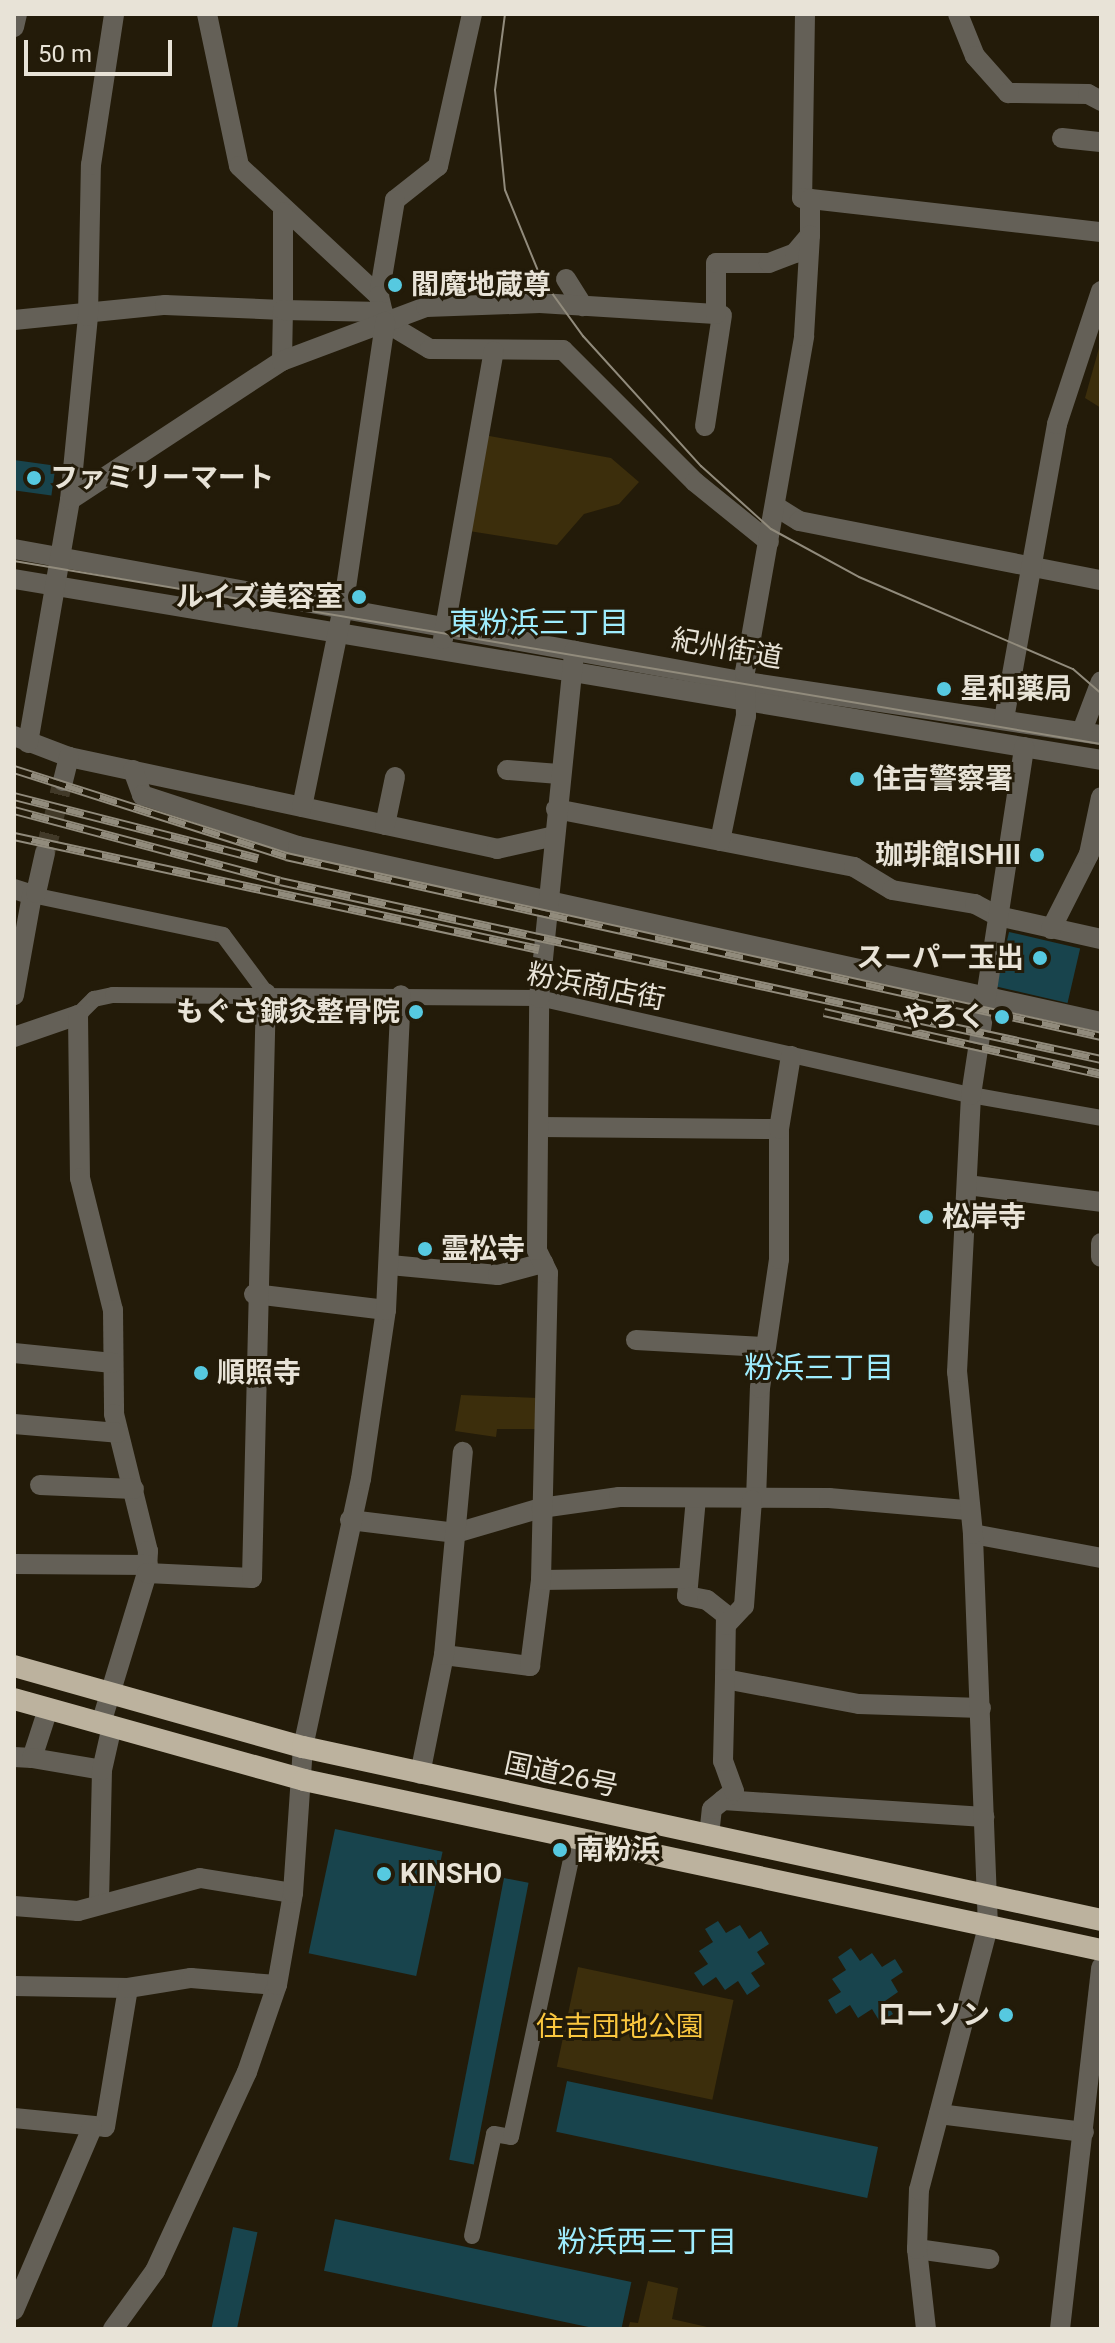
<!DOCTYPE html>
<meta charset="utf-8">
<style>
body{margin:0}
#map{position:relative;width:1115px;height:2343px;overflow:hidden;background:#231b09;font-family:Roboto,"Noto Sans JP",sans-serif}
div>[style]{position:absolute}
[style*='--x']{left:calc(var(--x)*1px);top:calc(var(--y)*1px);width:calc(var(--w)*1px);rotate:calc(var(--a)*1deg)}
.green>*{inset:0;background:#3c2e0c;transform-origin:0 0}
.building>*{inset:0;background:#18444d;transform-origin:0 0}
.minor-tunnel>*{height:20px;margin-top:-10px;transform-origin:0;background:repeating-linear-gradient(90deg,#413928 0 20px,transparent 0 30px)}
.pedestrian>*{height:16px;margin:-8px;padding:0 8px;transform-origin:8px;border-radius:8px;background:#646057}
.minor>*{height:20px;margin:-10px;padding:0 10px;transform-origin:10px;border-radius:10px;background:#646057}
.trunk>*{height:22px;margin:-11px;padding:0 11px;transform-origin:11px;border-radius:11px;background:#bcb29e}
.tram>*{height:2px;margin:-1px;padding:0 1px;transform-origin:1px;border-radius:1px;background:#918b7c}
.rail>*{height:9px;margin-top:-4.5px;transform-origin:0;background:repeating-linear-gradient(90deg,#231b09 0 18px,#918b7c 0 36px);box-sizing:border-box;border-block:2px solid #918b7c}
.dots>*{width:22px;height:22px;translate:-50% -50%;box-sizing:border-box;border:4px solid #231b09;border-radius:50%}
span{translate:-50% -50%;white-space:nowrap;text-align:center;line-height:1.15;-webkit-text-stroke:6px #231b09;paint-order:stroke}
.poi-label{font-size:28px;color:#e8e3d7;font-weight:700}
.left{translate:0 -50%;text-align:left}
.right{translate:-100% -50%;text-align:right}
.street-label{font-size:28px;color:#e8e3d7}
.park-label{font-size:28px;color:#fbc73f}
.neighbourhood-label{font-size:30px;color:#9eecfd}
.frame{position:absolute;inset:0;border:16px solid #e8e3d7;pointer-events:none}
.scale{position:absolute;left:24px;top:40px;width:148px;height:36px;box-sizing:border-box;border:4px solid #e8e3d7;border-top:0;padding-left:10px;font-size:24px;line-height:28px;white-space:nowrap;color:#e8e3d7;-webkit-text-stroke:6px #231b09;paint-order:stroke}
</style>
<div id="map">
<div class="green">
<i style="clip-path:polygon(1101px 341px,1101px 408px,1085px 398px)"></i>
<i style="clip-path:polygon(484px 435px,611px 458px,639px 482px,619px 504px,584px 514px,557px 545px,469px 531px)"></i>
<i style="clip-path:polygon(461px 1395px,538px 1398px,538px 1429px,497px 1429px,496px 1437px,455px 1431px)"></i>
<i style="left:578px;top:1967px;width:159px;height:102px;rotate:12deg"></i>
<i style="clip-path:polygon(648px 2281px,678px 2288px,672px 2319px,716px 2329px,628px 2329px,630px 2322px,638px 2323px)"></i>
</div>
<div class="building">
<i style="left:14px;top:460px;width:42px;height:30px;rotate:8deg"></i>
<i style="left:1009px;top:932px;width:73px;height:56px;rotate:13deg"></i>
<i style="left:335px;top:1829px;width:110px;height:127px;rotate:12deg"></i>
<i style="left:504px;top:1878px;width:25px;height:287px;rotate:11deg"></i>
<i style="clip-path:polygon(718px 1921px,726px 1933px,740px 1925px,749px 1939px,761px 1931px,769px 1944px,757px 1952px,765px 1964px,751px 1973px,760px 1986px,747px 1995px,738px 1981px,725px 1990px,716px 1977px,703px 1986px,694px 1973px,708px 1964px,699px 1951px,713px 1942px,705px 1929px)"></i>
<i style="clip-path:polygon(851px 1948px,860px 1961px,872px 1953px,882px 1967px,895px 1959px,903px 1972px,891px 1980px,898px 1992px,885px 2001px,893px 2014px,880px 2022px,872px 2009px,858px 2018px,850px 2005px,836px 2014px,828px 2000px,841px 1992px,832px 1979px,846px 1970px,838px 1957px)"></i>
<i style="left:567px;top:2081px;width:318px;height:52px;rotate:12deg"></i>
<i style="left:335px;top:2219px;width:303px;height:53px;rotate:12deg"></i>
<i style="left:233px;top:2227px;width:25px;height:105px;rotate:12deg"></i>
</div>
<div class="minor-tunnel">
<i style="--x:45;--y:853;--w:74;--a:-76"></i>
</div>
<div class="pedestrian">
<i style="--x:32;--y:895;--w:195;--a:11.8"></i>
<i style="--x:223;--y:935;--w:72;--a:53.4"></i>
<i style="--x:78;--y:1015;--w:23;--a:-45"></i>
<i style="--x:94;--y:999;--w:19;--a:-12"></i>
<i style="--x:113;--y:995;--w:426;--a:0.4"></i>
<i style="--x:539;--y:998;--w:443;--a:12.7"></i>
<i style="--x:971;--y:1095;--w:132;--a:10"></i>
<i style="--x:472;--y:2236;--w:104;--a:-77.8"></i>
<i style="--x:494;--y:2134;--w:17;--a:10"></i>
<i style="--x:511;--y:2137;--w:288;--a:-77.8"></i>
</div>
<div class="minor">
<i style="--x:207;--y:14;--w:155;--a:78.1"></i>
<i style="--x:239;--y:166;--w:191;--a:42.9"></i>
<i style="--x:472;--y:14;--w:156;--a:102.6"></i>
<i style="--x:438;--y:166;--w:55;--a:141.7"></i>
<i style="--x:395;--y:200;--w:97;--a:99.5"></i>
<i style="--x:379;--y:296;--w:27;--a:77"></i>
<i style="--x:385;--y:322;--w:52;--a:31"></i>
<i style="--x:430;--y:349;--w:133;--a:0.4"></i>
<i style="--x:563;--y:350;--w:187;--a:45"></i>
<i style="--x:695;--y:482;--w:95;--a:39"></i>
<i style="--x:805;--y:14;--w:184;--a:90.9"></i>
<i style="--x:802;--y:198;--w:301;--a:6.5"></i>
<i style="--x:958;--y:14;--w:45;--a:68"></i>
<i style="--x:975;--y:56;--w:50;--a:48.3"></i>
<i style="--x:1008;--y:93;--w:80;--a:0.7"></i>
<i style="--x:1088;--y:94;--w:15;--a:28"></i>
<i style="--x:14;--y:27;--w:13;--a:-77"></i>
<i style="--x:1062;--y:138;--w:39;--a:6"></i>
<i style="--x:566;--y:279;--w:32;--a:58"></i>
<i style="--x:14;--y:320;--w:152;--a:-5.7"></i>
<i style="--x:165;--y:305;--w:118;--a:2.4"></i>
<i style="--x:283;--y:310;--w:98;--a:-90"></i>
<i style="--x:282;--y:361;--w:51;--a:-88.9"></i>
<i style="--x:283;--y:310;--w:100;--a:1.1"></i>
<i style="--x:705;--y:426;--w:112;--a:-81.3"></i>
<i style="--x:70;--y:500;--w:254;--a:-33.3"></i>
<i style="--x:282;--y:361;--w:154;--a:-20.6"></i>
<i style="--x:426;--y:307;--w:114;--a:-2"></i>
<i style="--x:540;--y:303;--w:176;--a:3.6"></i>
<i style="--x:716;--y:314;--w:51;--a:-90"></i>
<i style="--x:716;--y:263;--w:53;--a:0"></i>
<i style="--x:769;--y:263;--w:28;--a:-21"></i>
<i style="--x:795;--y:253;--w:23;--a:-50"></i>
<i style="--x:810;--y:235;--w:36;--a:-90"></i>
<i style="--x:775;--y:506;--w:28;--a:32"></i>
<i style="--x:799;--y:521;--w:308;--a:11.1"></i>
<i style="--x:14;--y:549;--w:744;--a:10.3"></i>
<i style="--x:746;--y:682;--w:359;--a:8.5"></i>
<i style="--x:14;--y:579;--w:1102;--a:9.45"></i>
<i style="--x:443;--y:639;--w:292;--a:-80"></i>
<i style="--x:1004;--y:719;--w:300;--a:-79.8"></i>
<i style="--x:1057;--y:424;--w:140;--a:-71.7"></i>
<i style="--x:1082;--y:731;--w:53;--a:-69.2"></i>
<i style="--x:14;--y:736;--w:59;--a:20.9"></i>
<i style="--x:69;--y:757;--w:438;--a:12.1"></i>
<i style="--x:497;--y:849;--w:58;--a:-12.8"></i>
<i style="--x:28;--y:743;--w:247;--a:-80.2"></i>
<i style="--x:70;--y:500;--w:185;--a:-84.4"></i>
<i style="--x:88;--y:316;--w:151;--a:-88.9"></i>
<i style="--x:91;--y:165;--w:153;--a:-81.3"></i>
<i style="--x:133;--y:770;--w:27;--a:70"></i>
<i style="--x:142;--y:795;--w:164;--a:18.1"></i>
<i style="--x:298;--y:846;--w:822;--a:12.36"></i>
<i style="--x:507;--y:770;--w:52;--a:4.4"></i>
<i style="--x:63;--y:781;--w:25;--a:-76"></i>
<i style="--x:302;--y:807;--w:203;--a:-78.4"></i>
<i style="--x:343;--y:608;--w:289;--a:-81.6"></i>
<i style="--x:556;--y:809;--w:304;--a:11"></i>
<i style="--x:854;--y:867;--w:44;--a:31.2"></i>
<i style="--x:892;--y:890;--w:84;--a:9.6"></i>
<i style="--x:975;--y:904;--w:26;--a:28"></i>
<i style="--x:998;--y:916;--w:106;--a:12.6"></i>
<i style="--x:385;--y:825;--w:49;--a:-78.2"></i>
<i style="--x:720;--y:841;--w:128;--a:-78.3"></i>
<i style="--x:746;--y:716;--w:44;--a:-91.3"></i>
<i style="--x:745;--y:672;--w:341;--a:-80"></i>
<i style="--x:804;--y:336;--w:101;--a:-86.6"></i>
<i style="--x:14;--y:889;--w:19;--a:18"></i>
<i style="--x:32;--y:895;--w:102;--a:100.2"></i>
<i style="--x:36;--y:893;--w:41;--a:-77.3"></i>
<i style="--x:1051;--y:929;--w:84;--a:-63.1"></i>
<i style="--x:1089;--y:854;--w:58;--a:-78.1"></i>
<i style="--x:14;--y:1037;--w:68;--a:-19"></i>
<i style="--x:78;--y:1015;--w:163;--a:89.3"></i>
<i style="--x:80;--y:1178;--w:136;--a:76"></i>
<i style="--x:113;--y:1310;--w:104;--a:89.4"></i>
<i style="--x:114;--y:1414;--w:141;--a:76.1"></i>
<i style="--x:148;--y:1551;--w:22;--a:93"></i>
<i style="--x:147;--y:1573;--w:157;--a:107"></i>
<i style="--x:539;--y:1127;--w:240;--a:0.5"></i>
<i style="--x:967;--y:1185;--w:135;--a:7.2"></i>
<i style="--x:1101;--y:1243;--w:14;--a:90"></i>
<i style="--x:390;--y:1265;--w:108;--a:5.3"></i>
<i style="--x:498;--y:1275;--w:47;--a:-14.9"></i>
<i style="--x:254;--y:1294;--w:133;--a:6.9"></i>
<i style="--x:636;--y:1340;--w:128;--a:3.1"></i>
<i style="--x:14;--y:1353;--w:99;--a:5.8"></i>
<i style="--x:14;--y:1424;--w:104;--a:4.9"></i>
<i style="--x:40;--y:1485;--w:94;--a:2.4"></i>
<i style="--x:696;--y:1498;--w:98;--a:95.2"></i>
<i style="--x:687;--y:1596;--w:20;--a:11"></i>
<i style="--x:707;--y:1600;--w:24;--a:38"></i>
<i style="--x:726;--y:1615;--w:64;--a:90.9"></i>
<i style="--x:725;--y:1679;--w:136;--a:10.6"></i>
<i style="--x:859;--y:1704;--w:122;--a:1.9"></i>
<i style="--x:756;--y:1500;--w:112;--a:-88"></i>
<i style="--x:760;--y:1388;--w:130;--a:-81.6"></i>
<i style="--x:779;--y:1259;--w:130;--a:-90"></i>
<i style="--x:779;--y:1129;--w:74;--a:-80.7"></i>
<i style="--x:350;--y:1520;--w:107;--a:7"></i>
<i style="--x:456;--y:1533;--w:89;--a:-16.4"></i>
<i style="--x:541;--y:1508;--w:79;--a:-8"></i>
<i style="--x:619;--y:1497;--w:210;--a:0.3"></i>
<i style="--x:829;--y:1498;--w:139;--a:5"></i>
<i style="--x:973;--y:1534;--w:130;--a:10.6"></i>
<i style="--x:14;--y:1564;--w:134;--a:0.4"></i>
<i style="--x:147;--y:1573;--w:105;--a:2.7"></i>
<i style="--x:252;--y:1578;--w:585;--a:-88.63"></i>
<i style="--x:541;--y:1580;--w:146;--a:-0.8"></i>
<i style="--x:726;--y:1625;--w:26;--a:-47"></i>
<i style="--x:744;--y:1606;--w:106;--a:-85.7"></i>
<i style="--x:444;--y:1655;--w:87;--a:7.3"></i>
<i style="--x:530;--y:1666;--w:87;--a:-82.7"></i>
<i style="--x:541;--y:1580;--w:307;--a:-88.7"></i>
<i style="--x:548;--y:1273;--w:25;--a:-116"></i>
<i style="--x:537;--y:1250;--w:252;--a:-89.5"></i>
<i style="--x:539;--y:998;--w:349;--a:-84.2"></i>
<i style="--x:14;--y:1757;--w:18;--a:3"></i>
<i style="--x:32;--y:1758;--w:52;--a:-71.9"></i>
<i style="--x:32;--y:1758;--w:71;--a:9.7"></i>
<i style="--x:102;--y:1770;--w:134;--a:91.3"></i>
<i style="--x:102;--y:1770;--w:45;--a:-77.2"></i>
<i style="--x:420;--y:1774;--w:121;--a:-78.6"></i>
<i style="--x:444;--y:1655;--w:204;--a:-84.7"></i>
<i style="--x:723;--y:1800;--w:262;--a:3.7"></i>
<i style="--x:709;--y:1836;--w:27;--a:-84"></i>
<i style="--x:712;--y:1809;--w:28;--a:-39"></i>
<i style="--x:734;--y:1791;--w:32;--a:-110"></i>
<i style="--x:723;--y:1761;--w:82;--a:-88.6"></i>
<i style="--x:14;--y:1906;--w:64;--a:4.5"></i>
<i style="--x:78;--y:1911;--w:126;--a:-15.1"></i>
<i style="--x:200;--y:1878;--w:94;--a:9.2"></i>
<i style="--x:14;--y:1986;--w:114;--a:1"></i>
<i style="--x:939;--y:2114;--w:146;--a:7.1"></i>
<i style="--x:14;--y:2118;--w:91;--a:5.6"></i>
<i style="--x:105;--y:2127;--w:141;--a:-80.6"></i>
<i style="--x:128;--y:1988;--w:64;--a:-9"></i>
<i style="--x:191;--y:1978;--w:86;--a:4.7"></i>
<i style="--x:917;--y:2249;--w:73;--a:7.9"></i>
<i style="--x:14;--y:2310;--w:198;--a:-66.8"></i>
<i style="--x:113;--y:2329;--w:72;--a:-54.1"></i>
<i style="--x:155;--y:2271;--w:219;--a:-65.2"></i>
<i style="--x:247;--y:2072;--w:92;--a:-71"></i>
<i style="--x:277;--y:1985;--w:93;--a:-80.1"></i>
<i style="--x:293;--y:1893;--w:146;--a:-86.1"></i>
<i style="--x:303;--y:1747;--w:274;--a:-77.8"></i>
<i style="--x:361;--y:1479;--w:171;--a:-81.6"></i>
<i style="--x:386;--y:1310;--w:315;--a:-87.3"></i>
<i style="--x:926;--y:2329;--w:81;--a:-96.4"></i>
<i style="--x:917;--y:2249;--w:59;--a:-88.1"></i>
<i style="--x:919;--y:2190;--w:272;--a:-75.3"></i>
<i style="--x:988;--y:1927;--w:393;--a:-92.2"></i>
<i style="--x:973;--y:1534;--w:163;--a:-95.6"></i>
<i style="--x:957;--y:1372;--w:277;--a:-87.1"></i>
<i style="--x:971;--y:1095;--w:352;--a:-81.3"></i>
<i style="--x:1060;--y:2329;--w:364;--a:-83.5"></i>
</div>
<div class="trunk">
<i style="--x:14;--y:1666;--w:300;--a:15.7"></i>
<i style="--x:303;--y:1747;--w:817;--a:12.23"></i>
<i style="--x:14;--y:1699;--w:301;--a:15.6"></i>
<i style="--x:304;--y:1780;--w:815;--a:12.04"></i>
</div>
<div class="tram">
<i style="--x:505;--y:14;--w:77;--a:97.5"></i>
<i style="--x:495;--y:90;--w:100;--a:84.3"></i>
<i style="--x:505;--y:190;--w:95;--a:67.8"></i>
<i style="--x:541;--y:278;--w:72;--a:54.1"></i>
<i style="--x:583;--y:336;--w:176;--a:47.8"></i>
<i style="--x:701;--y:466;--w:94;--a:42"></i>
<i style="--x:771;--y:529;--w:100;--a:28.6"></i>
<i style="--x:859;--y:577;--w:233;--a:23.3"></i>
<i style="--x:1073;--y:669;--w:37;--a:41"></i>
<i style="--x:14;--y:561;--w:1102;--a:9.56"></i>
</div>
<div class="rail">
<i style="--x:14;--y:769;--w:286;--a:17.7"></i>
<i style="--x:286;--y:856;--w:835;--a:12.45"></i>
<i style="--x:14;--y:796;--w:252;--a:14.3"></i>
<i style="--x:14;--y:810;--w:275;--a:14.9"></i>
<i style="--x:280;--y:881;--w:840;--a:12.23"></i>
<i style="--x:14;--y:836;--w:537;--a:12.15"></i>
<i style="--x:824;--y:1012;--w:284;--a:12.6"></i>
</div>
<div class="dots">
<i style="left:395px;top:285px;background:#56c9e0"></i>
<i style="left:34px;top:478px;background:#56c9e0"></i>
<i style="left:359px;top:597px;background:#56c9e0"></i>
<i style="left:944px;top:689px;background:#56c9e0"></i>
<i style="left:857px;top:779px;background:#56c9e0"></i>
<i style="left:1037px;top:855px;background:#56c9e0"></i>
<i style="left:1040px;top:958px;background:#56c9e0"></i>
<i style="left:416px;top:1012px;background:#56c9e0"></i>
<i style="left:1002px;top:1017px;background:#56c9e0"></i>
<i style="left:926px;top:1217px;background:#56c9e0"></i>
<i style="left:425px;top:1249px;background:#56c9e0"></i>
<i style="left:201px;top:1373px;background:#56c9e0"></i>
<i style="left:560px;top:1850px;background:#56c9e0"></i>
<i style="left:384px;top:1874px;background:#56c9e0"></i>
<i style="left:1006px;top:2015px;background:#56c9e0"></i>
</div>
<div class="poi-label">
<span class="left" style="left:411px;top:285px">閻魔地蔵尊</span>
<span class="left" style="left:50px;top:478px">ファミリーマート</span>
<span class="right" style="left:343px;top:597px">ルイズ美容室</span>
<span class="left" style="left:960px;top:689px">星和薬局</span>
<span class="left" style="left:873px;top:779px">住吉警察署</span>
<span class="right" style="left:1021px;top:855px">珈琲館ISHII</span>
<span class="right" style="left:1024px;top:958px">スーパー玉出</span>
<span class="right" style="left:400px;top:1012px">もぐさ鍼灸整骨院</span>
<span class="right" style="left:986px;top:1017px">やろく</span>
<span class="left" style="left:942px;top:1217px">松岸寺</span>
<span class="left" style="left:441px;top:1249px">霊松寺</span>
<span class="left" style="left:217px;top:1373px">順照寺</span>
<span class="left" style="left:576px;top:1850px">南粉浜</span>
<span class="left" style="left:400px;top:1874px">KINSHO</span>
<span class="right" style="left:990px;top:2015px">ローソン</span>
</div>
<div class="street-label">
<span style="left:727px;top:649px;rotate:10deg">紀州街道</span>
<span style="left:596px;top:987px;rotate:11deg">粉浜商店街</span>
<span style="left:561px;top:1775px;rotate:12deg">国道26号</span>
</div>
<div class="park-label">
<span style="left:620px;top:2027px">住吉団地公園</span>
</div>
<div class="neighbourhood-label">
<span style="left:539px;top:623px">東粉浜三丁目</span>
<span style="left:819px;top:1368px">粉浜三丁目</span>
<span style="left:647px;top:2242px">粉浜西三丁目</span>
</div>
<div class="frame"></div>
<div class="scale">50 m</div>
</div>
